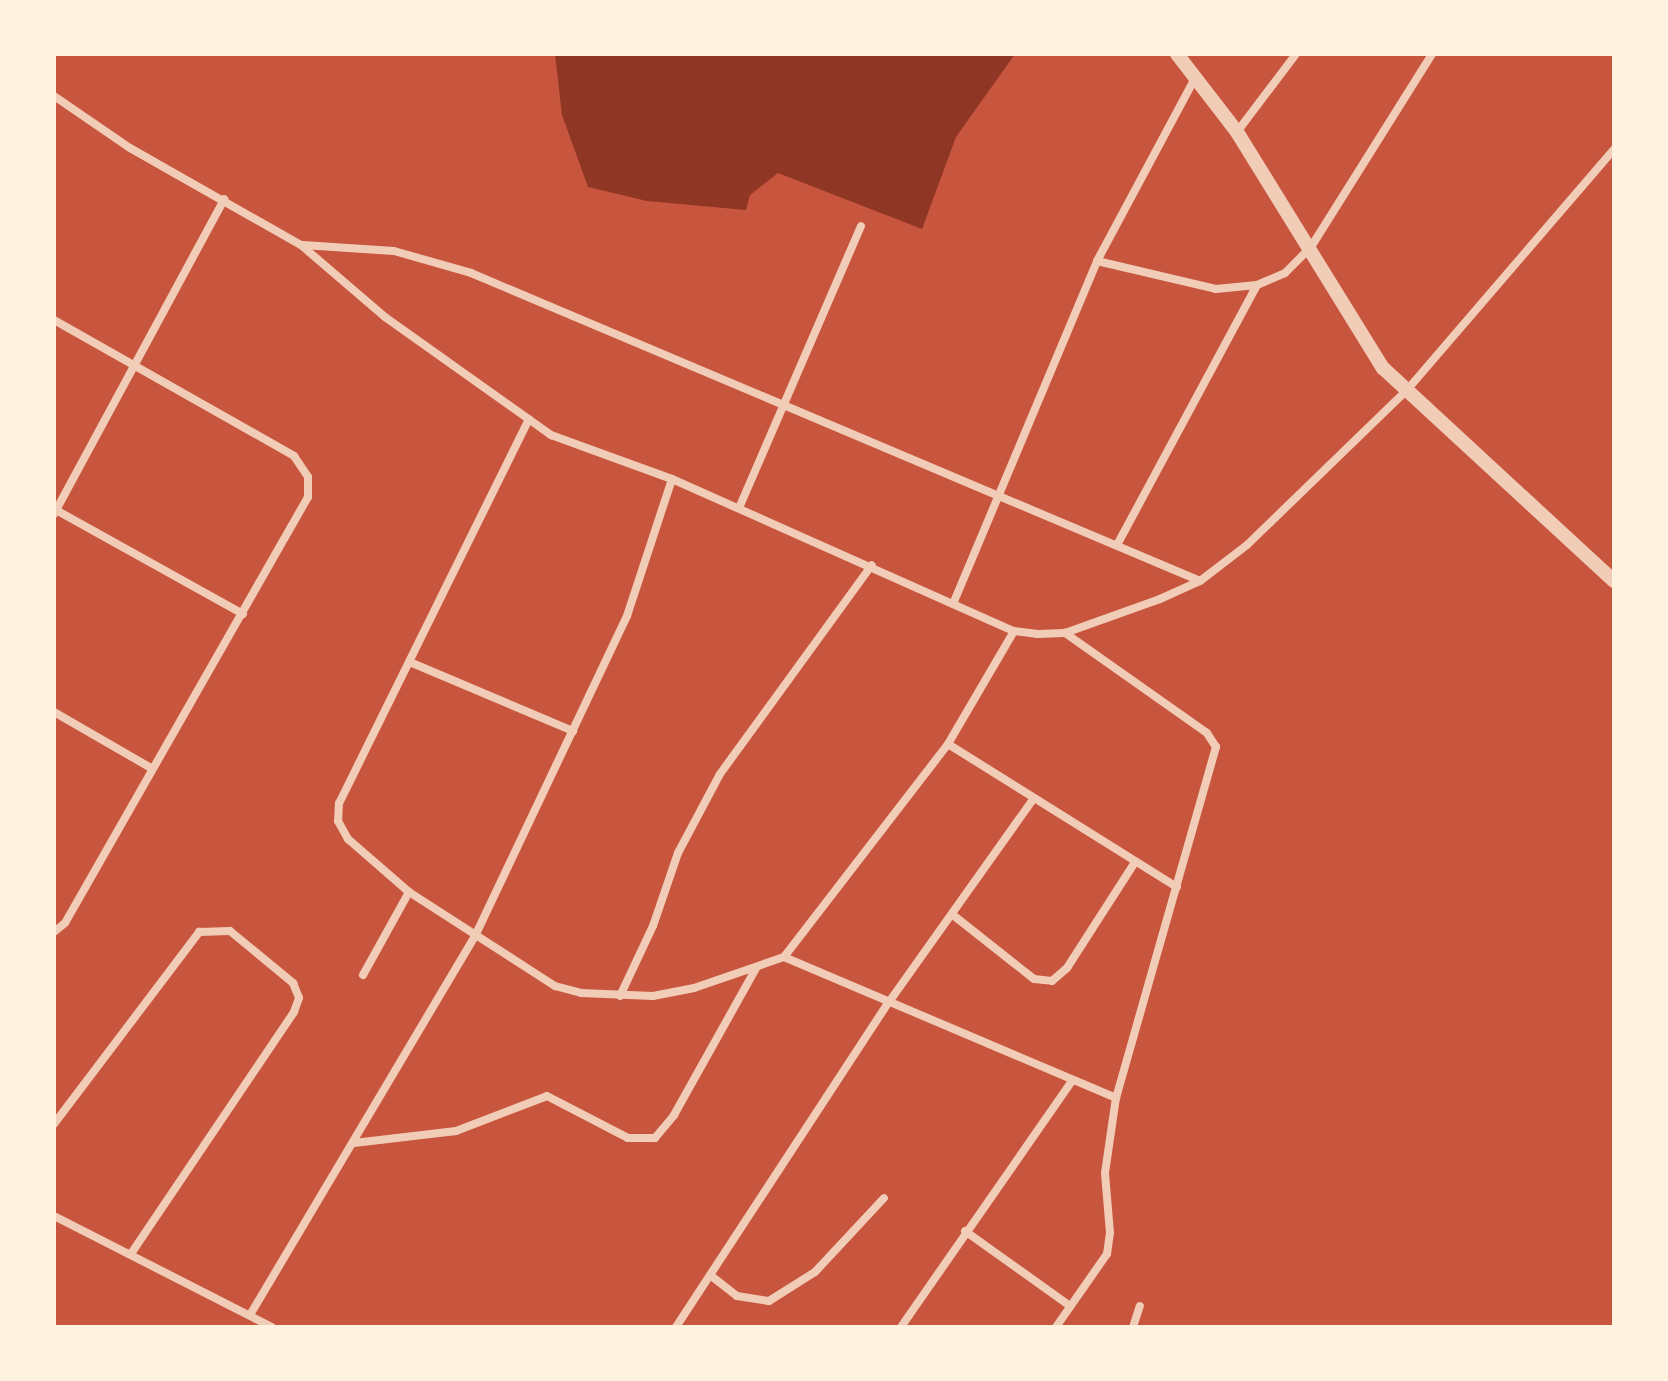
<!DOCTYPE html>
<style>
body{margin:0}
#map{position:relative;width:1668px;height:1381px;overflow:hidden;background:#c8553d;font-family:"Exo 2",sans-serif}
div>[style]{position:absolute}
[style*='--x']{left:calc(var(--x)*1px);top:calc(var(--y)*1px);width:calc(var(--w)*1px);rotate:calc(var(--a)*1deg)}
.water>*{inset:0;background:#8f3625}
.minor>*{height:8px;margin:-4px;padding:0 4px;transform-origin:4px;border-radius:4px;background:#f1ccb7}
.tertiary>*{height:14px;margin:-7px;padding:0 7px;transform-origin:7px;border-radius:7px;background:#f1ccb7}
span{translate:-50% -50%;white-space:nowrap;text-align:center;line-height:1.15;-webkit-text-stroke:8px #fff3e0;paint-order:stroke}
.frame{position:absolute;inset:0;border:56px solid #fff3e0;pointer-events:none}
</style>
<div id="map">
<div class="water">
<i style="clip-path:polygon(555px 54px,1015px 54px,956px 137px,922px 229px,778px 173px,750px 195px,746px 210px,647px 201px,588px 187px,562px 115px)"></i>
</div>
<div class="minor">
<i style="--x:54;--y:96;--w:92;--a:34.4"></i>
<i style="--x:130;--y:148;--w:197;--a:29.6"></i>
<i style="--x:301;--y:245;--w:111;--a:40.6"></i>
<i style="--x:385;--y:317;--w:204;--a:35.4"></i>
<i style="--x:551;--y:435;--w:129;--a:20"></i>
<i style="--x:672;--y:479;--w:374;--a:24"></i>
<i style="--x:1014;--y:631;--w:24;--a:7"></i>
<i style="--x:1038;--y:634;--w:27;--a:-2"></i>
<i style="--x:1065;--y:633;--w:101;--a:-19.7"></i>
<i style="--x:1160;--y:599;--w:44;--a:-24.2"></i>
<i style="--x:1200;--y:581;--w:59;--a:-37.5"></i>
<i style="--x:1247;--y:545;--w:223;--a:-44.1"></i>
<i style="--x:1407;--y:390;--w:318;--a:-49.3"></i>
<i style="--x:1237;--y:132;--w:98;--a:-52.9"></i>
<i style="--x:303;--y:245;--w:91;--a:3.8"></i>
<i style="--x:394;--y:251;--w:80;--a:15.9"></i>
<i style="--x:471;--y:273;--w:791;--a:22.9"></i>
<i style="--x:1097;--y:261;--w:122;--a:13.2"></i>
<i style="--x:1216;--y:289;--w:41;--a:-5.6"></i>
<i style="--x:1257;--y:285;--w:30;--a:-23"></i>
<i style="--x:1285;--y:273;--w:37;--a:-45"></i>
<i style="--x:1311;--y:247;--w:228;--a:-57.9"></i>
<i style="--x:54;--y:320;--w:276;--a:29.5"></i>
<i style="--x:294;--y:456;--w:25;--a:56"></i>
<i style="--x:308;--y:477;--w:20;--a:90"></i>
<i style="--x:308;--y:497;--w:490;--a:119.7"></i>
<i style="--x:65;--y:923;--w:14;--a:141"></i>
<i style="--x:529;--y:419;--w:428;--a:116.3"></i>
<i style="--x:339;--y:803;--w:18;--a:93"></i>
<i style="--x:338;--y:821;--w:21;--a:61"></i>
<i style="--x:348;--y:839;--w:81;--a:41"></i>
<i style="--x:409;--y:892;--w:174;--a:32.8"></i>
<i style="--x:555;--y:986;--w:27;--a:15"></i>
<i style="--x:581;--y:993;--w:72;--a:2.4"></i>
<i style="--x:653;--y:996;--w:42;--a:-11"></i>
<i style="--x:694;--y:988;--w:95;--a:-19"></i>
<i style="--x:784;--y:957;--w:269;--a:-52.4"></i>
<i style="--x:948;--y:744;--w:131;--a:-59.7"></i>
<i style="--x:739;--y:508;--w:307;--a:-66.6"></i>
<i style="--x:56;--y:510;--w:214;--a:29.1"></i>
<i style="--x:54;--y:514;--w:358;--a:-61.6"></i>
<i style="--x:1117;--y:545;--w:295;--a:-61.7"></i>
<i style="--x:953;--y:604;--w:372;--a:-67.2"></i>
<i style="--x:1097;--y:261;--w:208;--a:-61.8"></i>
<i style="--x:412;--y:663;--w:175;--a:22.9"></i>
<i style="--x:54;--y:712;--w:112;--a:30"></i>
<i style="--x:948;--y:744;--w:270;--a:32"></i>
<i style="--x:953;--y:915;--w:103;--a:38.3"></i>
<i style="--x:1034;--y:979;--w:18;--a:6"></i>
<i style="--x:1052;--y:981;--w:20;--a:-41"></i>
<i style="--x:1067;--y:968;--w:126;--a:-57.3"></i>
<i style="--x:784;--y:957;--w:361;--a:23"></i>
<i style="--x:363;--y:975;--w:95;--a:-61"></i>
<i style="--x:620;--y:996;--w:77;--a:-64.8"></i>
<i style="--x:653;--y:926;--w:77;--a:-71.1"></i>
<i style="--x:678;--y:853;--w:89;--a:-62"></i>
<i style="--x:720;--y:774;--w:258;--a:-54"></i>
<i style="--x:54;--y:1124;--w:241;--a:-52.9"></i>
<i style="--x:199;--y:932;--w:31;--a:-2"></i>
<i style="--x:230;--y:931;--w:82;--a:39.5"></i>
<i style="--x:293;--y:983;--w:16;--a:68"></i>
<i style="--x:299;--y:998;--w:15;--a:110"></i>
<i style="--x:294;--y:1012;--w:290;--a:124"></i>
<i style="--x:354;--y:1143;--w:103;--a:-6.7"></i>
<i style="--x:456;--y:1131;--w:97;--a:-21"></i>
<i style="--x:547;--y:1096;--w:91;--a:27.4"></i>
<i style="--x:628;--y:1138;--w:27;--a:0"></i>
<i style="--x:655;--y:1138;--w:30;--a:-50"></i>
<i style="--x:674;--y:1115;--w:168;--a:-60.8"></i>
<i style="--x:54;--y:1216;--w:245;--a:27"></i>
<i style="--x:965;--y:1231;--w:129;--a:35.5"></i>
<i style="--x:710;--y:1275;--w:34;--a:38"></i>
<i style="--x:737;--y:1296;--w:32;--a:9"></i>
<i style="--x:769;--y:1301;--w:54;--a:-32.2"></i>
<i style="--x:815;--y:1272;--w:101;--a:-47"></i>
<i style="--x:250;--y:1315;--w:443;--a:-59.3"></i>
<i style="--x:476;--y:934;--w:352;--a:-64.6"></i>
<i style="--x:627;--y:616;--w:144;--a:-71.8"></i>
<i style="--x:676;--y:1327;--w:389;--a:-56.8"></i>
<i style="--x:889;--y:1002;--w:250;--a:-54.6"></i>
<i style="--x:901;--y:1327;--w:298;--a:-55.2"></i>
<i style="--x:1056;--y:1327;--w:89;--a:-55.1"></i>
<i style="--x:1107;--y:1254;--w:21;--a:-82"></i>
<i style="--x:1110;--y:1233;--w:60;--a:-94.8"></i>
<i style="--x:1105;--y:1173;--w:76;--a:-81.7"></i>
<i style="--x:1116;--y:1098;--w:365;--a:-74.1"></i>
<i style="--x:1216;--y:747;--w:17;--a:-123"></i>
<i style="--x:1207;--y:733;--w:174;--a:-144.8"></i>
<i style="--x:1133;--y:1327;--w:22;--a:-72"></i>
</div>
<div class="tertiary">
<i style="--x:1177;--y:54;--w:98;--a:52.4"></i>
<i style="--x:1237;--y:132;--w:278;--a:58.3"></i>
<i style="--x:1383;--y:368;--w:314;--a:42.7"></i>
</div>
<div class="frame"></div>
</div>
